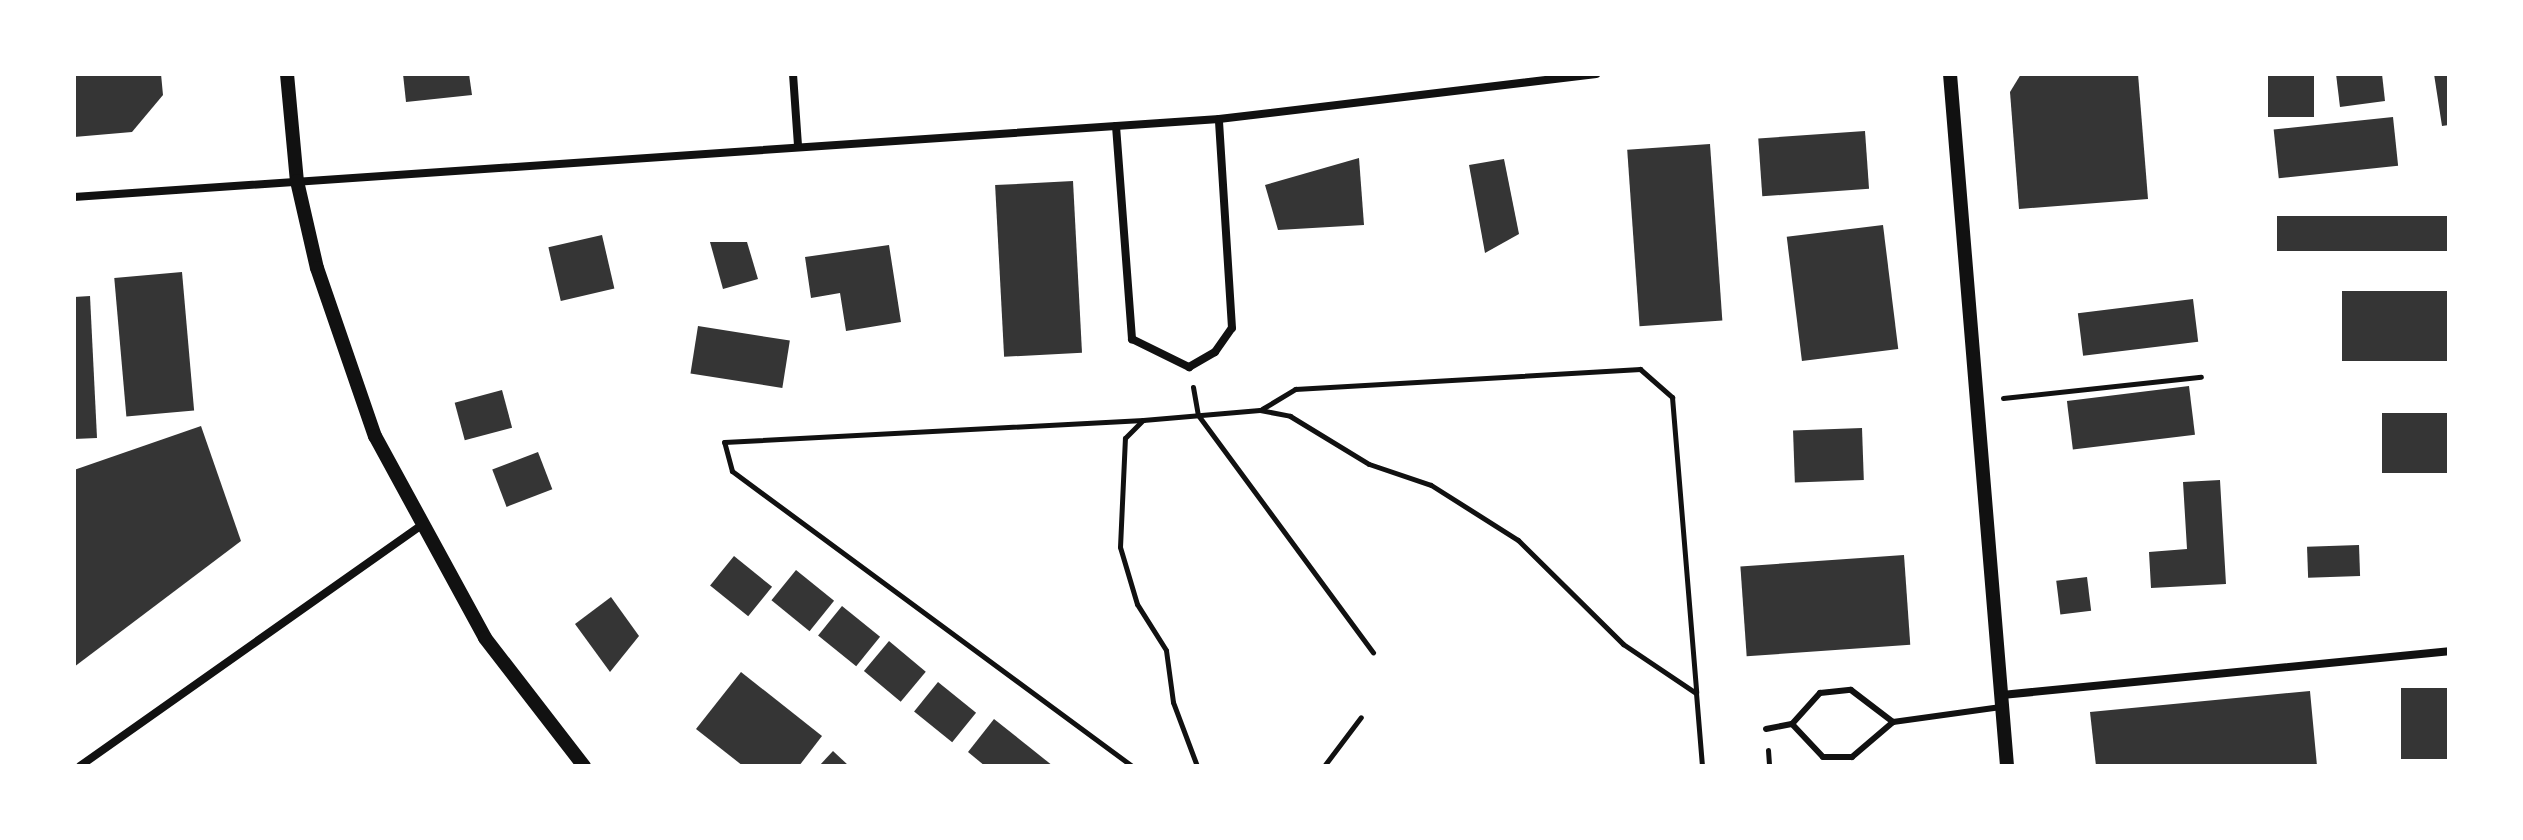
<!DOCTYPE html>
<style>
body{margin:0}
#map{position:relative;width:2523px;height:840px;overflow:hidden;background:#fff;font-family:Commissioner,sans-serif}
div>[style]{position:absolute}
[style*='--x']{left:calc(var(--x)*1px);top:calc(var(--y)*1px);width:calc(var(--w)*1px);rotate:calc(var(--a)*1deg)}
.building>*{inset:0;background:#353535;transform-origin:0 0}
.path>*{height:5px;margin:-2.5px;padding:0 2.5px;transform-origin:2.5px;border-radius:2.5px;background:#111}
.service>*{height:6px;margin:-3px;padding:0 3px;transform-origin:3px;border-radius:3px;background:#111}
.minor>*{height:8px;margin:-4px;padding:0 4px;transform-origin:4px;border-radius:4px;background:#111}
.tertiary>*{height:14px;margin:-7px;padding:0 7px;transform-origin:7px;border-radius:7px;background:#111}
span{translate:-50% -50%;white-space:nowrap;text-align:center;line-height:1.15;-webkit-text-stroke:6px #fff;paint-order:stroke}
.frame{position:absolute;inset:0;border:76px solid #fff;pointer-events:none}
</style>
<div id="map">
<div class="building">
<i style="clip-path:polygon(74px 74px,161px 74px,163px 95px,132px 132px,74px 137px)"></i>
<i style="clip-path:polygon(403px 74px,469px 74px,472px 95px,406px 102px)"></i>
<i style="clip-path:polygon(2021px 74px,2138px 74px,2148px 199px,2019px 209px,2010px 92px)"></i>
<i style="left:2268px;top:74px;width:46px;height:43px"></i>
<i style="clip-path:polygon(2336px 74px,2382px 74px,2385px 101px,2340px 107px)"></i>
<i style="clip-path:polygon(2434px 74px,2449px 74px,2449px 125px,2442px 126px)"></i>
<i style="left:2393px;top:117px;width:49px;height:120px;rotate:84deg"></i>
<i style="left:1865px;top:131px;width:58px;height:107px;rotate:86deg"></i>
<i style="left:1710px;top:144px;width:177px;height:83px;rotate:86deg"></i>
<i style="clip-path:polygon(1359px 158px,1364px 225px,1278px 230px,1265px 185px)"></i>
<i style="clip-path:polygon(1504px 159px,1519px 234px,1485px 253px,1469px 165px)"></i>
<i style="left:1073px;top:181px;width:172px;height:78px;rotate:87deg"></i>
<i style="left:2449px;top:216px;width:35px;height:172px;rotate:90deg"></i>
<i style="left:1883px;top:225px;width:125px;height:97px;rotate:83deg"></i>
<i style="left:602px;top:235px;width:55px;height:55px;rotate:77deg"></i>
<i style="clip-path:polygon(710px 242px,747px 242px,758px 279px,723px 289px)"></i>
<i style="clip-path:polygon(889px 245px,901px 322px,846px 331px,840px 293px,811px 298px,805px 257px)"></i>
<i style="left:182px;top:272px;width:139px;height:68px;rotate:85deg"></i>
<i style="left:2449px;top:291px;width:70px;height:107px;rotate:90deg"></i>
<i style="clip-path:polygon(90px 296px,97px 438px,74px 439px,74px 297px)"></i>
<i style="left:2193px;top:299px;width:43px;height:116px;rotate:83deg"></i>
<i style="left:698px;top:326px;width:93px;height:48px;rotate:9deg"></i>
<i style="left:2189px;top:386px;width:49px;height:123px;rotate:83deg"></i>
<i style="left:502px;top:390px;width:39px;height:49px;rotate:75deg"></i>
<i style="left:2449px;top:413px;width:60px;height:67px;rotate:90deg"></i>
<i style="clip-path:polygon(201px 426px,241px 541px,74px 667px,74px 470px)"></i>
<i style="left:1862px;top:428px;width:52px;height:69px;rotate:88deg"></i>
<i style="left:538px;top:452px;width:40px;height:49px;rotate:69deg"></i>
<i style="clip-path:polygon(2220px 480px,2226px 584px,2151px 588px,2149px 552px,2187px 549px,2183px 482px)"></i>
<i style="left:2359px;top:545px;width:31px;height:52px;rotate:88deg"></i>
<i style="left:1904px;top:555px;width:90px;height:164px;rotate:86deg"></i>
<i style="left:734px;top:556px;width:49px;height:38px;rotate:39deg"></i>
<i style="left:796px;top:570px;width:49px;height:39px;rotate:39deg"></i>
<i style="left:2087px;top:577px;width:34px;height:31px;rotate:83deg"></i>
<i style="clip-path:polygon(611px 597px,639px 636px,610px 672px,575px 624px)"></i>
<i style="left:842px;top:606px;width:49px;height:38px;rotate:39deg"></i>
<i style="left:889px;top:641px;width:48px;height:39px;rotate:40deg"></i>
<i style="clip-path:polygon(741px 672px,822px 736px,799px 766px,743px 766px,696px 729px)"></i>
<i style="left:938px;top:682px;width:49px;height:38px;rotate:39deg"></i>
<i style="left:2449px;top:688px;width:71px;height:48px;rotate:90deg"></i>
<i style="clip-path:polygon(2310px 691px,2317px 766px,2096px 766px,2090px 712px)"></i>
<i style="clip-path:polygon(994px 719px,1053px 766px,985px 766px,968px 752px)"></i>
<i style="clip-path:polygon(833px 751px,849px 766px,819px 766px)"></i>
</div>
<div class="path">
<i style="--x:1193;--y:387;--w:28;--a:80"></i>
<i style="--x:1198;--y:415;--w:295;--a:53.6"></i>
<i style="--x:2003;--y:398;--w:199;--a:-6.1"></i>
<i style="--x:1262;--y:409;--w:39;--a:-31"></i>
<i style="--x:1295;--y:389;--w:346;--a:-3.3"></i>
<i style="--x:1640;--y:369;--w:43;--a:41.2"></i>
<i style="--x:1672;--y:397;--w:296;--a:85.3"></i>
<i style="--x:1768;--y:750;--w:16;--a:86"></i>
<i style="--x:1132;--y:766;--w:497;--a:-143.6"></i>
<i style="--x:732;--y:471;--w:30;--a:-105"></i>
<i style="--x:724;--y:442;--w:420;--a:-3"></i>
<i style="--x:1197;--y:766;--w:68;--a:-110.6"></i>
<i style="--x:1173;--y:702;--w:52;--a:-97.7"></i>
<i style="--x:1166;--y:650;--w:54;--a:-122.2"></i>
<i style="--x:1137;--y:604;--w:59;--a:-106.6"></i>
<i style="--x:1120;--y:547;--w:109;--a:-87.4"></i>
<i style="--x:1125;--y:438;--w:25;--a:-45"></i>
<i style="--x:1143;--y:420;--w:117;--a:-4.9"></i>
<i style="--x:1260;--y:410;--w:31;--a:11"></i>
<i style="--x:1290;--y:416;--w:92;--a:31.3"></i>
<i style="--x:1369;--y:464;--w:65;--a:18.7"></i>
<i style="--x:1431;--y:485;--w:103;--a:32.3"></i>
<i style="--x:1518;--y:540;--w:148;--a:44.7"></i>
<i style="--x:1623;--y:644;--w:88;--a:33.9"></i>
<i style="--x:1696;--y:693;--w:73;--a:85.3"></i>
<i style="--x:1324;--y:766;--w:61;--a:-52.9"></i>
</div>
<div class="service">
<i style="--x:1792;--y:724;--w:45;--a:46.8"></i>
<i style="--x:1823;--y:757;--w:29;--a:0"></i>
<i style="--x:1852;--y:757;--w:54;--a:-40.5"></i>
<i style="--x:1893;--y:722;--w:109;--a:-7.9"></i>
<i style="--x:1766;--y:729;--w:26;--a:-11"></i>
<i style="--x:1792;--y:724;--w:42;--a:-47.9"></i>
<i style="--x:1820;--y:693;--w:31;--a:-6"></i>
<i style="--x:1851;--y:690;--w:53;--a:37.3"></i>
</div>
<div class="minor">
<i style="--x:793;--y:74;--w:72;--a:86"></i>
<i style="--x:1116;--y:126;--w:214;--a:85.7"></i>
<i style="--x:1132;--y:339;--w:64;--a:26.2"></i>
<i style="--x:1189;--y:367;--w:30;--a:-30"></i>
<i style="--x:1215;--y:352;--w:29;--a:-55"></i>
<i style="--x:1232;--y:328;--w:209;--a:-93.6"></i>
<i style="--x:74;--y:197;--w:1148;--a:-3.9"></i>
<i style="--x:1219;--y:119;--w:380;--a:-6.8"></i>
<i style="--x:2002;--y:695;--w:449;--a:-5.6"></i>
<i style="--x:80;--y:766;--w:413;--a:-35.2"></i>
</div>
<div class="tertiary">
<i style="--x:287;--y:74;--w:107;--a:84.7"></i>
<i style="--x:297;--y:181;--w:89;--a:77.1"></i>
<i style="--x:317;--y:268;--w:178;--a:71"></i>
<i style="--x:375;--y:436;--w:230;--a:61.4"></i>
<i style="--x:485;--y:638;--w:162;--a:52.3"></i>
<i style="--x:1950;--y:74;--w:694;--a:85.29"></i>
</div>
<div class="frame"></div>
</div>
